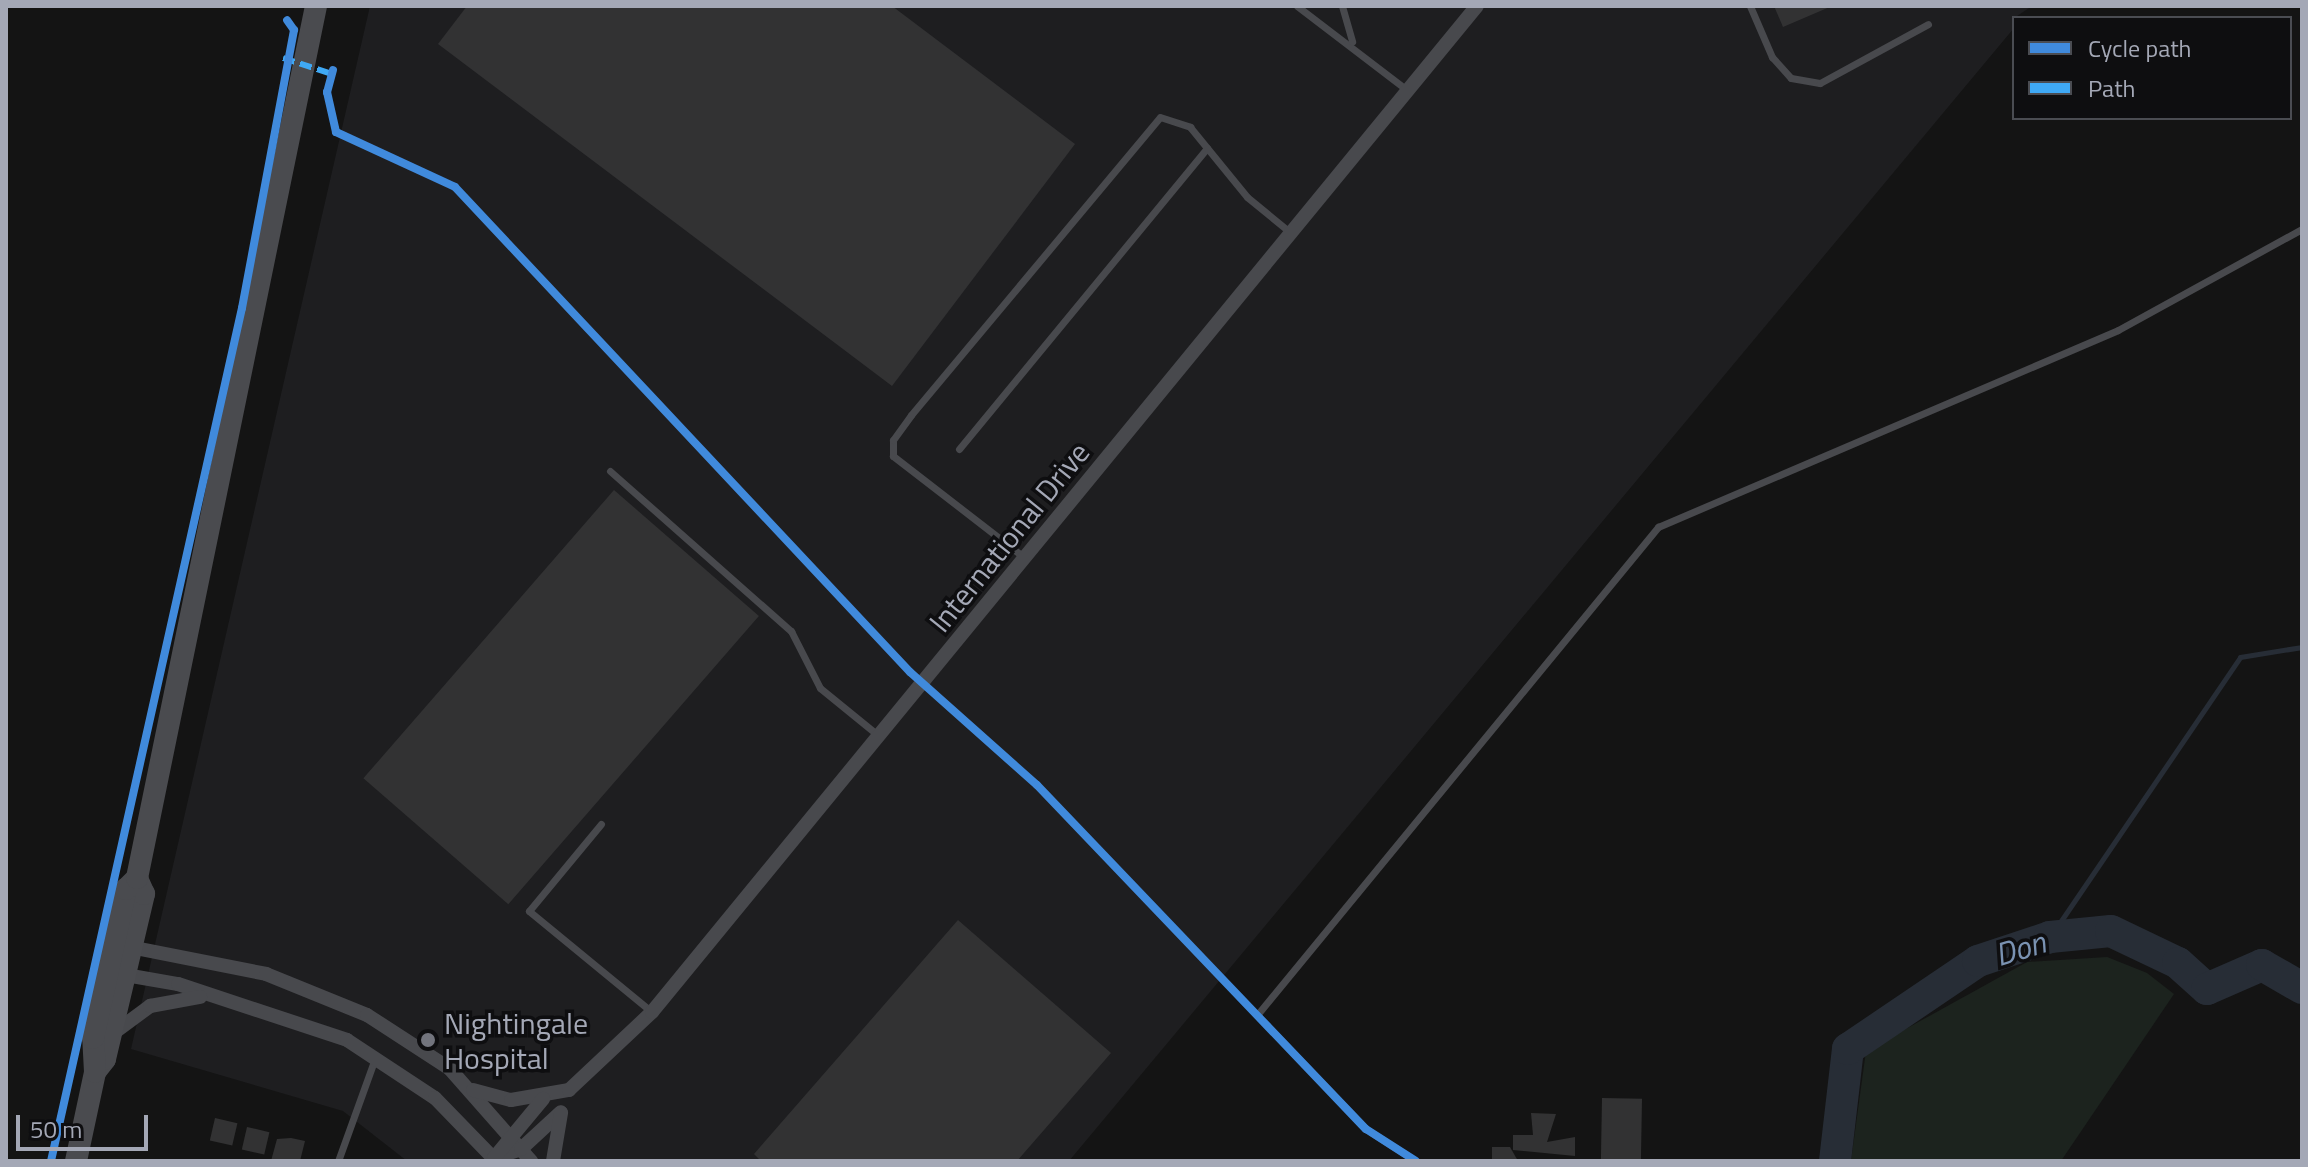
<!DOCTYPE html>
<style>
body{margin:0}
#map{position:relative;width:2308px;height:1167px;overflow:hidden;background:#141414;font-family:"Titillium Web",sans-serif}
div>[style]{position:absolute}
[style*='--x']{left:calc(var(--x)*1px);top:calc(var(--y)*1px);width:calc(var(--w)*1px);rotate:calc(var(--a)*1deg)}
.built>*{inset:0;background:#1e1e20}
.green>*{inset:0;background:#1c231e}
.stream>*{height:5px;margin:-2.5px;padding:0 2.5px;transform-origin:2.5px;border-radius:2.5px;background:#272d36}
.river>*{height:32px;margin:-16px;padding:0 16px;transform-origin:16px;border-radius:16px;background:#272d36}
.building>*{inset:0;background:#323233;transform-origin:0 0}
.service>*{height:7px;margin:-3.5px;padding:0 3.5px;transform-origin:3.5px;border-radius:3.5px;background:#48494d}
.minor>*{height:14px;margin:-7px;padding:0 7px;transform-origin:7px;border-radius:7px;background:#48494d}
.primary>*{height:22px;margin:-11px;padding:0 11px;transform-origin:11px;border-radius:11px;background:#4a4b4f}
.quiet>*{height:6px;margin-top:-3px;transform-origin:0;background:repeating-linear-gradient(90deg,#3fa9f5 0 12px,transparent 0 18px)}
.cycleway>*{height:8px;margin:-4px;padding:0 4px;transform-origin:4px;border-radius:4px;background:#408adc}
.dots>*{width:22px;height:22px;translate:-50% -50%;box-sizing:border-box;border:4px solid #0e0e10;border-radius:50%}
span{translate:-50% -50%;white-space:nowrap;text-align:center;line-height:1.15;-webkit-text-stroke:7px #0e0e10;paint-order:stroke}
.street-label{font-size:30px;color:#a4a8b6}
.poi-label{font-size:30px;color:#a4a8b6}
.left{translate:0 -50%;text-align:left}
.water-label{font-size:32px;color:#7a92b2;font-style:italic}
.frame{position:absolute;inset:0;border:8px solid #a4a8b6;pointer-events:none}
.legend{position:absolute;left:2012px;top:16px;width:280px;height:104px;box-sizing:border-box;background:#0e0e10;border:2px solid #4a4c52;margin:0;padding:10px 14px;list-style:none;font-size:24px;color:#a4a8b6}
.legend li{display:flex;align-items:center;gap:16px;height:40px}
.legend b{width:40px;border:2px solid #4a4c52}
.scale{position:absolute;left:16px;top:1115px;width:132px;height:36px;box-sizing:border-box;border:4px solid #a4a8b6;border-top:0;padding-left:10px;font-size:24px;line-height:28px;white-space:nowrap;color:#a4a8b6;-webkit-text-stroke:6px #0e0e10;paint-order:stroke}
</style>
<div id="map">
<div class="built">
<i style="clip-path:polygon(370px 6px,2032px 6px,2014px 18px,2014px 28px,1069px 1161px,407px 1161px,343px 1111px,131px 1049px)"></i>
</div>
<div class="green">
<i style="clip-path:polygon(2107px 957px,2147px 973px,2174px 994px,2061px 1161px,1851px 1161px,1866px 1051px,2027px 962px)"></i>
</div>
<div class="stream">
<i style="--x:2050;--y:937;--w:338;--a:-55.8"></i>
<i style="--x:2240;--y:657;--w:63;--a:-9.2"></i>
</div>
<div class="river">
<i style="--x:1835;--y:1161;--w:113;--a:-83.4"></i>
<i style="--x:1848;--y:1049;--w:157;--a:-34.1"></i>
<i style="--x:1978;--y:961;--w:76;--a:-18.4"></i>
<i style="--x:2050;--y:937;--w:61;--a:-5.6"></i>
<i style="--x:2111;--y:931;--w:74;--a:25.5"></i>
<i style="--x:2178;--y:963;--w:39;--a:42"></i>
<i style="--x:2207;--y:989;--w:60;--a:-23.6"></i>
<i style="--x:2262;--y:965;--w:46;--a:29.9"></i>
</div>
<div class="building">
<i style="clip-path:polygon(467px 6px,892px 6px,1075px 144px,892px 386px,438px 44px)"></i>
<i style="clip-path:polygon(1774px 6px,1832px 6px,1783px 27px)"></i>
<i style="left:614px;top:490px;width:192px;height:382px;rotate:41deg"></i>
<i style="clip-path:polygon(958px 920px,1111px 1053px,1017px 1161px,761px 1161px,754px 1154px)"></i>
<i style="left:1602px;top:1098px;width:40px;height:63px;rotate:1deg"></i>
<i style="clip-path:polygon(1531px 1113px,1556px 1114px,1547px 1142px,1575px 1137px,1575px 1156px,1513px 1150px,1513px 1135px,1533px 1135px)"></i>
<i style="left:215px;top:1118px;width:23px;height:23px;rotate:13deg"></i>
<i style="left:247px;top:1127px;width:23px;height:23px;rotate:13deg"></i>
<i style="clip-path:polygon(291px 1138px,305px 1141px,300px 1161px,271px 1161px,277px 1139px)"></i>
<i style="clip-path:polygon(1492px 1147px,1510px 1147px,1518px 1161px,1492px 1161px)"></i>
</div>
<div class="service">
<i style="--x:1297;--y:6;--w:138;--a:37.4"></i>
<i style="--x:1342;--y:6;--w:37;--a:74"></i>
<i style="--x:1750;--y:6;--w:56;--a:66.7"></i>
<i style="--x:1772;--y:57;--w:28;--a:48"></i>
<i style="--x:1791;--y:78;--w:29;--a:10"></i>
<i style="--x:1820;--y:83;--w:123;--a:-28.6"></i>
<i style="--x:959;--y:449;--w:390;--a:-50.5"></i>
<i style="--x:610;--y:471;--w:242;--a:41.5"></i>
<i style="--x:791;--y:631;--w:64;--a:63"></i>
<i style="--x:820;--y:688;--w:76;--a:39.1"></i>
<i style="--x:1025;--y:558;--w:167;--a:-142.3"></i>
<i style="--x:893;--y:456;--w:16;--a:-90"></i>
<i style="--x:893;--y:440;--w:31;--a:-54"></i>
<i style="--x:911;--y:415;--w:388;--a:-50.1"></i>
<i style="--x:1160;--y:117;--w:32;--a:18"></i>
<i style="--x:1190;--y:127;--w:90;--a:50.8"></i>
<i style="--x:1247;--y:197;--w:57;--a:39.3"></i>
<i style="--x:601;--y:824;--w:113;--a:129.6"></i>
<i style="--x:529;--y:911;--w:159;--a:39.4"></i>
<i style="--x:338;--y:1161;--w:109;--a:-70.2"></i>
<i style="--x:1416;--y:1161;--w:59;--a:-147.4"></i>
<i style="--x:1366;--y:1129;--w:158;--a:-133.7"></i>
<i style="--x:1257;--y:1015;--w:632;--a:-50.59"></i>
<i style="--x:1658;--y:527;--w:500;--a:-23.18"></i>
<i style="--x:2118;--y:330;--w:210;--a:-28.8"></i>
</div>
<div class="minor">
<i style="--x:125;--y:946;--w:144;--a:11.2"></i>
<i style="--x:266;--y:974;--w:109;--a:22.1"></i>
<i style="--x:367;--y:1015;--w:99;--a:33"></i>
<i style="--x:450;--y:1069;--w:123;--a:48.6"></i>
<i style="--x:120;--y:974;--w:59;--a:9.8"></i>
<i style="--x:178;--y:984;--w:178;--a:18.3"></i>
<i style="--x:347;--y:1040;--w:105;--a:33.4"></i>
<i style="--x:435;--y:1098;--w:88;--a:45.9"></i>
<i style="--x:111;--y:1035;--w:49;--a:-36.6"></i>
<i style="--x:150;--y:1006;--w:51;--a:-10.2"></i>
<i style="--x:473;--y:1090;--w:39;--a:15"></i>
<i style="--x:511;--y:1100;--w:59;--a:-9.8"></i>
<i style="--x:569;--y:1090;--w:114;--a:-43.2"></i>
<i style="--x:652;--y:1012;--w:1301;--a:-50.65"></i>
<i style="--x:494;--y:1158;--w:28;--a:-18"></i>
<i style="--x:521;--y:1149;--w:54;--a:-42.8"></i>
<i style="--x:494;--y:1158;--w:77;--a:-50.3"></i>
<i style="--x:553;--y:1161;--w:49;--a:-80.5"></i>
</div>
<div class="primary">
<i style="--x:95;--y:1072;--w:16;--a:-52"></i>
<i style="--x:105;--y:1059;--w:170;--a:-76.7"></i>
<i style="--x:144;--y:894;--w:17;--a:-114"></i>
<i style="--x:76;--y:1161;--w:91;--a:-77.9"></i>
<i style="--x:95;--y:1072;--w:34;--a:-93"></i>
<i style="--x:93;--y:1038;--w:153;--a:-77.5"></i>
<i style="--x:126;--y:889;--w:16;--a:-45"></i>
<i style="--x:137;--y:878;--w:890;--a:-78.4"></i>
</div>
<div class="quiet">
<i style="--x:283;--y:58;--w:52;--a:18.1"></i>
</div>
<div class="cycleway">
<i style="--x:333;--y:70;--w:23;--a:105"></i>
<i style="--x:327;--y:92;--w:41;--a:77.3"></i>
<i style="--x:336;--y:132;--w:131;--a:24.8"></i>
<i style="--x:455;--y:187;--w:665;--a:46.83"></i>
<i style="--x:910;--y:672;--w:170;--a:41.7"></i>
<i style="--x:1037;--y:785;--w:476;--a:46.3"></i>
<i style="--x:1366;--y:1129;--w:59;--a:32.6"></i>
<i style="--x:51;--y:1161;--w:874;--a:-77.38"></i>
<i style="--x:242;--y:308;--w:283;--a:-79.4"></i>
<i style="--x:294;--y:30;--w:12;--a:-125"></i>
</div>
<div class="dots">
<i style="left:428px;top:1040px;background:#72747d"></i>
</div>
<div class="street-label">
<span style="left:1009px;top:537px;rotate:-51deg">International Drive</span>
</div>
<div class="poi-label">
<span class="left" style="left:444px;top:1040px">Nightingale<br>Hospital</span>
</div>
<div class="water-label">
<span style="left:2020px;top:948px;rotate:-17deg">Don</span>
</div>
<div class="frame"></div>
<ul class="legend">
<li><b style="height:10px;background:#408adc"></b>Cycle path</li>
<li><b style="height:10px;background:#3fa9f5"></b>Path</li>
</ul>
<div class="scale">50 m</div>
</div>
